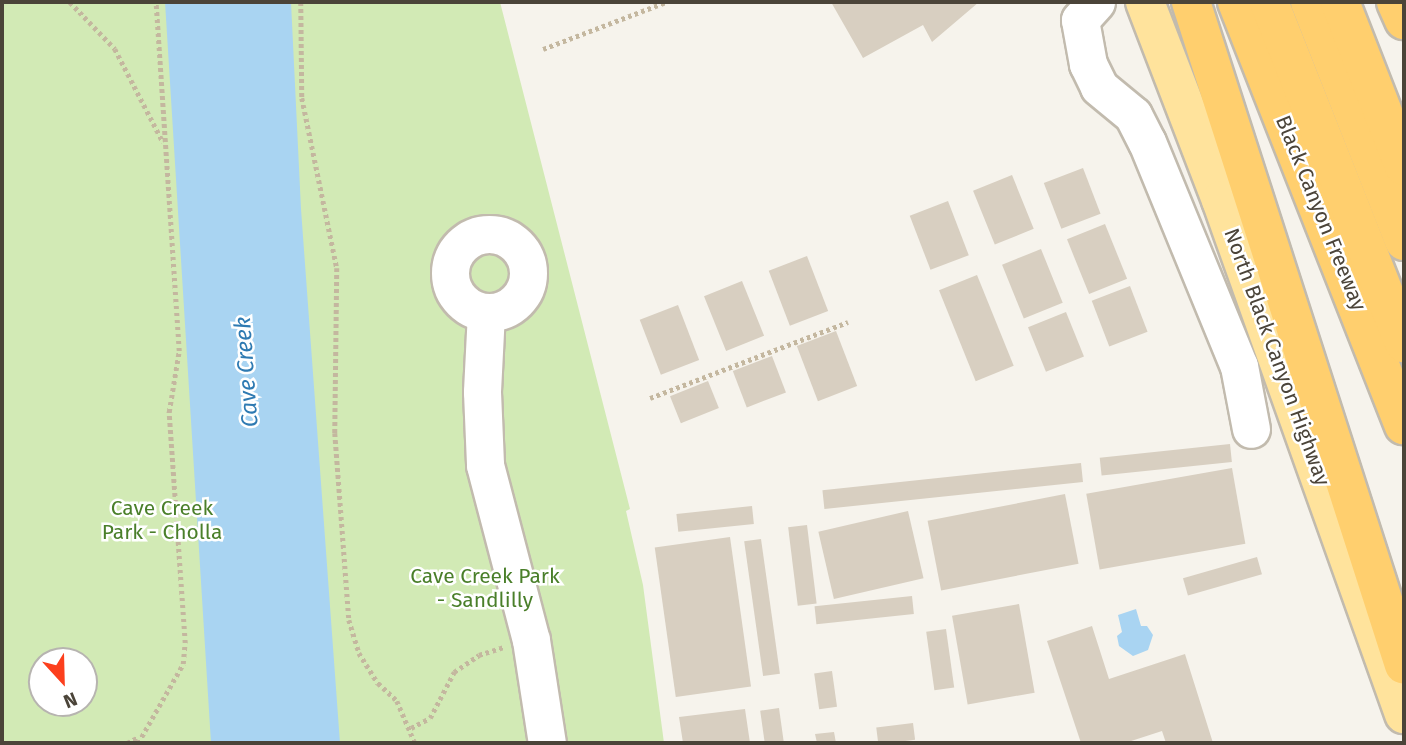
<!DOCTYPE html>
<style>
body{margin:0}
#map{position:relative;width:1406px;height:745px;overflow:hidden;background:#f6f3ec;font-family:"Fira Sans",sans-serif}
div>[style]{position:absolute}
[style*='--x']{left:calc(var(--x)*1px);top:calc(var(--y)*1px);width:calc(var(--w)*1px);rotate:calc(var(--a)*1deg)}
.green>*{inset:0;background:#d2eab5}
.water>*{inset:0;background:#a9d4f2}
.building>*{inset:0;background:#d8cfc1;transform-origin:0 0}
.path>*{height:4.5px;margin-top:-2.25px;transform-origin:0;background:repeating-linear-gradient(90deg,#c4b79f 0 3.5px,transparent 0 7px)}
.roads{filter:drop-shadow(2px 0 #c2bbae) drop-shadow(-2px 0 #c2bbae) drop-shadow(0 2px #c2bbae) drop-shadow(0 -2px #c2bbae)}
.minor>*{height:37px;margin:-18.5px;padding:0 18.5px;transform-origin:18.5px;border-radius:18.5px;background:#fff}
.minor>.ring{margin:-18.5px;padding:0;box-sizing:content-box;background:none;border:37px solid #fff;border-radius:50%}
.major>*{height:38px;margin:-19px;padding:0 19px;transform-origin:19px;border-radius:19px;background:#ffe39c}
.highway>*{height:38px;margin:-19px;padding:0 19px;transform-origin:19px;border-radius:19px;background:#ffcf6e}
span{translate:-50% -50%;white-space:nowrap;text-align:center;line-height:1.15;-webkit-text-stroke:5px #fff;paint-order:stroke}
.street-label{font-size:21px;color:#4b4439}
.park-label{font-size:21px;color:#4a7f2a}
.water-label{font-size:23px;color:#2e7ab2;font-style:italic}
.frame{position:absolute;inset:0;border:4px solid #4b4439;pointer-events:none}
.north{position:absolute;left:28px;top:647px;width:70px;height:70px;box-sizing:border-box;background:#fff;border:2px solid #b7b4b0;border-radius:50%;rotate:158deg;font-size:19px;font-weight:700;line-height:28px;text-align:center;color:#4b4439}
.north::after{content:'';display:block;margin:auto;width:24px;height:32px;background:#fc3f1d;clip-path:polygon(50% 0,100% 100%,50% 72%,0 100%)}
</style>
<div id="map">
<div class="green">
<i style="clip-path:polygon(evenodd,2px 2px,500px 2px,630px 509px,626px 511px,643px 585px,664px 743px,2px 743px,2px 2px,42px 661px,84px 661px,84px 703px,42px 703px,42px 661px)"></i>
</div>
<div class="water">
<i style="clip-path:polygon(165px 2px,291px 2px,301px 209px,340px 743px,211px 743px)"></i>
<i style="clip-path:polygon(1136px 609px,1141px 626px,1147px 626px,1153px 635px,1148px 650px,1133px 656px,1119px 646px,1117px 636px,1122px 632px,1118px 615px)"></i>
</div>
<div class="building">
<i style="clip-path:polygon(831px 2px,979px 2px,932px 42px,923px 25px,863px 58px)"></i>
<i style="left:1083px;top:168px;width:49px;height:42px;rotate:69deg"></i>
<i style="left:1012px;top:175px;width:58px;height:42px;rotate:68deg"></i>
<i style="left:948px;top:201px;width:58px;height:41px;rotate:69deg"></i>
<i style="left:1105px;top:224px;width:59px;height:41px;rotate:68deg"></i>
<i style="left:1041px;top:249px;width:58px;height:42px;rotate:68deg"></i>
<i style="left:807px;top:256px;width:59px;height:41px;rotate:69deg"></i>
<i style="left:977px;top:275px;width:98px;height:41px;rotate:68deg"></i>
<i style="left:742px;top:281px;width:59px;height:41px;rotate:68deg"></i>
<i style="left:1130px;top:286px;width:49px;height:41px;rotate:69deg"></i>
<i style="left:678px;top:305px;width:59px;height:41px;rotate:69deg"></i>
<i style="left:1066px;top:312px;width:48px;height:41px;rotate:68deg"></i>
<i style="left:836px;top:331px;width:59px;height:42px;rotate:69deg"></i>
<i style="left:772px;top:356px;width:39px;height:42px;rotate:69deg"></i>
<i style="left:708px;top:381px;width:29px;height:41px;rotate:68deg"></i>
<i style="left:1230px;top:444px;width:18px;height:131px;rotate:84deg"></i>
<i style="left:1081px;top:463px;width:19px;height:260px;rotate:84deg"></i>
<i style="left:1232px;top:468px;width:77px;height:148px;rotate:80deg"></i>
<i style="left:1065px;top:494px;width:71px;height:140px;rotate:79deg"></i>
<i style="left:752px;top:506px;width:18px;height:76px;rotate:84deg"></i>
<i style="left:908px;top:511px;width:69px;height:92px;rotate:77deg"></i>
<i style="left:807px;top:525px;width:79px;height:19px;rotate:83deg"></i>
<i style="left:730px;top:537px;width:151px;height:76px;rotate:82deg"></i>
<i style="left:761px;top:539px;width:136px;height:17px;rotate:82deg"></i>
<i style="left:1257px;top:557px;width:18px;height:77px;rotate:74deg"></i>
<i style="left:912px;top:596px;width:18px;height:98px;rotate:84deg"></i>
<i style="left:1019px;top:604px;width:90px;height:68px;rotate:80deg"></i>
<i style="clip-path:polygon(1092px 626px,1109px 679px,1185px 654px,1213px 743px,1166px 743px,1162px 731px,1125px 743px,1081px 743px,1047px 641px)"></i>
<i style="left:946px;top:629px;width:59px;height:20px;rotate:82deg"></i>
<i style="left:832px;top:671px;width:36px;height:18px;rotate:82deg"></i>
<i style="left:779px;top:708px;width:35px;height:19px;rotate:82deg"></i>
<i style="clip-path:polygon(745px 709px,750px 743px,683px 743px,679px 717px)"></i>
<i style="left:913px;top:723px;width:17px;height:37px;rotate:83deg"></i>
<i style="clip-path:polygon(834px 732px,836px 743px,817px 743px,815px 734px)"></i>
</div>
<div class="path">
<i style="--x:70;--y:2;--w:65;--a:46.2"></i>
<i style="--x:115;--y:49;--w:105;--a:62.7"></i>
<i style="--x:301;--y:2;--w:96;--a:89.4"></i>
<i style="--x:302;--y:98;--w:174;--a:78.4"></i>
<i style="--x:337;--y:268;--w:165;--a:90.7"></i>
<i style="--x:335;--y:433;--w:188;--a:85.7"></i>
<i style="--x:349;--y:620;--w:34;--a:73"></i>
<i style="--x:359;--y:653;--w:36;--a:58"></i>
<i style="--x:378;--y:683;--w:26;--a:43"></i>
<i style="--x:397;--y:701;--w:46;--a:66.8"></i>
<i style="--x:543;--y:49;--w:132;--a:-20.9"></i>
<i style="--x:650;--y:398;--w:212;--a:-21"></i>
<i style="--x:411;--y:728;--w:21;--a:-28"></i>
<i style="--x:430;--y:718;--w:52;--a:-62.4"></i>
<i style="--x:454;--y:672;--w:30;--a:-34"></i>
<i style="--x:479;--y:655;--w:25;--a:-18"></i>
<i style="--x:127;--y:743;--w:11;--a:-27"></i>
<i style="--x:138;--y:743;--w:91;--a:-60.3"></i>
<i style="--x:183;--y:664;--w:21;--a:-85"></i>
<i style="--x:185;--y:643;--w:232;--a:-94"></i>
<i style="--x:169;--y:412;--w:62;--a:-80.7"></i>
<i style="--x:179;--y:351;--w:350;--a:-93.8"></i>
</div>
<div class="roads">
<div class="minor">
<i style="--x:1096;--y:2;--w:24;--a:132"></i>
<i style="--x:1080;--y:20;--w:45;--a:79.7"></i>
<i style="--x:1088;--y:64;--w:25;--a:64"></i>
<i style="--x:1099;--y:87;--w:44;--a:39.5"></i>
<i style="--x:1133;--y:115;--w:30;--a:63"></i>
<i style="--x:1147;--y:142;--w:242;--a:67.7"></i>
<i style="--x:1239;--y:366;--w:64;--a:79.2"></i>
<i class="ring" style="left:450px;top:234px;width:41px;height:41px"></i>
<i style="--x:486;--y:312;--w:80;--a:92.9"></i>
<i style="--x:482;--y:392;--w:73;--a:87.6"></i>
<i style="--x:485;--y:465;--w:181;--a:75.3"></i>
<i style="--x:531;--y:640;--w:104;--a:81.2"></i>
</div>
<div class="major">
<i style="--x:1145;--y:2;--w:212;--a:69"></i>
<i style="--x:1221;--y:200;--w:546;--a:70.4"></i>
</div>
<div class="highway">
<i style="--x:1191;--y:2;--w:696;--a:72.19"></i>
<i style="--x:1237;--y:2;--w:455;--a:68.5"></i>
<i style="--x:1269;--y:2;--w:367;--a:68.4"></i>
<i style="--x:1310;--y:2;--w:257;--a:68.5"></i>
<i style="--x:1340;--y:2;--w:176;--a:68.7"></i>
<i style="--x:1396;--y:2;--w:20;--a:66"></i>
</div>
</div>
<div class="street-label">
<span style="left:1321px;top:213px;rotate:68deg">Black Canyon Freeway</span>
<span style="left:1277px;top:357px;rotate:70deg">North Black Canyon Highway</span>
</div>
<div class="park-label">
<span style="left:162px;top:520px">Cave Creek<br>Park - Cholla</span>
<span style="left:485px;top:588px">Cave Creek Park<br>- Sandlilly</span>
</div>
<div class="water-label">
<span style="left:246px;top:372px;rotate:-94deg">Cave Creek</span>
</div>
<div class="frame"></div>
<div class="north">N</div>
</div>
